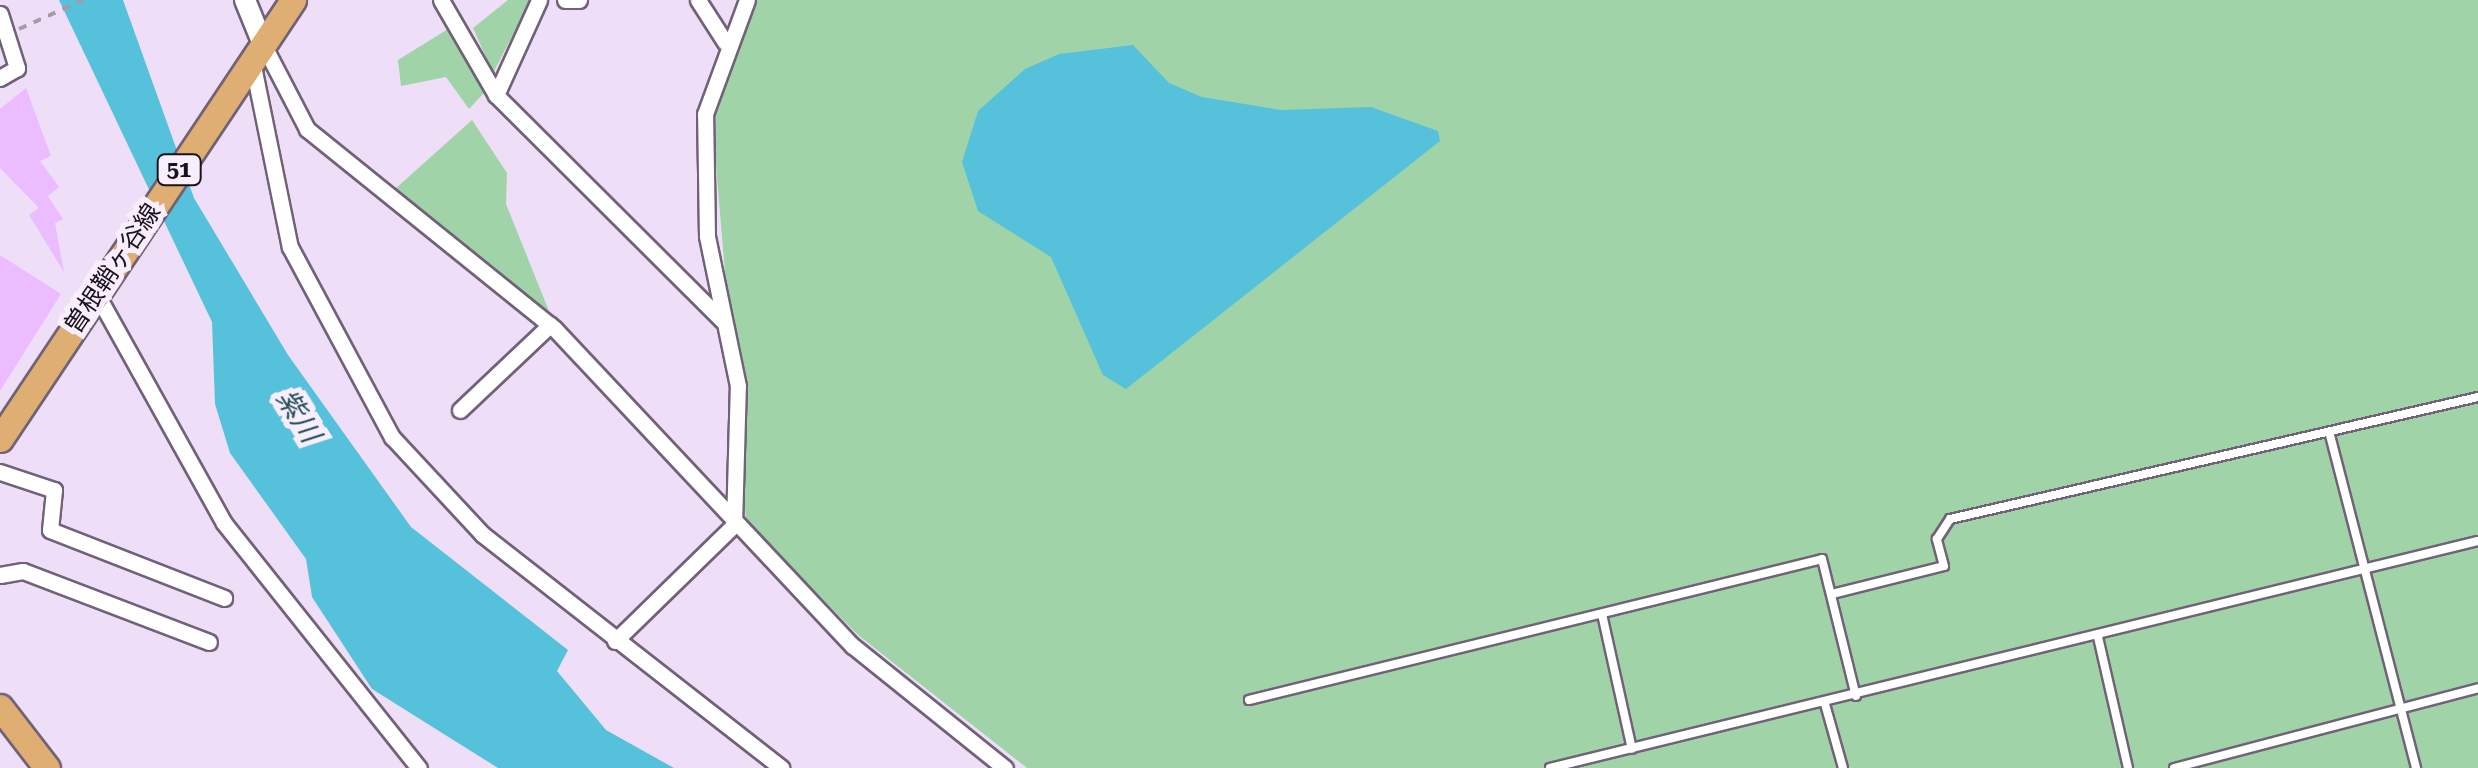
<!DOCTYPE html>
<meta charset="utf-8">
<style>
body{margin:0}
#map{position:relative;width:2478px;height:768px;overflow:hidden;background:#efdef7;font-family:"Roboto Serif","Noto Sans JP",serif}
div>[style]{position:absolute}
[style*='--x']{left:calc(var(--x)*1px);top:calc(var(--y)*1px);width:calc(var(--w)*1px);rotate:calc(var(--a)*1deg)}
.green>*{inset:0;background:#a1d3a9}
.water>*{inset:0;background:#56c1da}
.building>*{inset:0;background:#ebbcff}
.path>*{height:4px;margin-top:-2px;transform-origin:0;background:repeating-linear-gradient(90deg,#a699ac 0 8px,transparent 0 16px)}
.roads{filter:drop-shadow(2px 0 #716277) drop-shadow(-2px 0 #716277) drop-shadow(0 2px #716277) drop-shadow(0 -2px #716277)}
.service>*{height:8px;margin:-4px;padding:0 4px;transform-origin:4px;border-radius:4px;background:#fff}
.minor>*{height:15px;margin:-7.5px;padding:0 7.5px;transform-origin:7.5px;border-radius:7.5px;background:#fff}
.tertiary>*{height:20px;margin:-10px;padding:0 10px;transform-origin:10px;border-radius:10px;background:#fff}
.primary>*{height:25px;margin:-12.5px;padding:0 12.5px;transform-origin:12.5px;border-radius:12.5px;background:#dfae72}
span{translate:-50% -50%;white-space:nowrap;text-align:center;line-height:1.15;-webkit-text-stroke:10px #f9eefd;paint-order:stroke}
.shield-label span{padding:2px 8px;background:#f9eefd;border:2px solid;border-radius:8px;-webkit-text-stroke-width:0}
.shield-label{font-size:22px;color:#19131b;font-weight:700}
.street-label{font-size:25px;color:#19131b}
.water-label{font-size:28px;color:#1f4d58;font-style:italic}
</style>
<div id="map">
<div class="green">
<i style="clip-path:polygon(508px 0,531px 0,493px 73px,473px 28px)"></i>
<i style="clip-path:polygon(756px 0,2478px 0,2478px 768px,1027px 768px,858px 635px,746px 521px,712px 118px,726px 58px)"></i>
<i style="clip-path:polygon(448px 29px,484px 93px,469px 109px,446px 77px,401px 86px,398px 60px)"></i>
<i style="clip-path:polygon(472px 120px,507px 173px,506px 204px,551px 316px,395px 189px)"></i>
</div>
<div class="water">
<i style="clip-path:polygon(59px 0,123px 0,194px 198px,288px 355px,411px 527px,568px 650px,557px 671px,606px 730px,674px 768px,498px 768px,372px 689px,312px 597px,306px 559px,230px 453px,215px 404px,212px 322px)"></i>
<i style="clip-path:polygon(1133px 45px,1169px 83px,1202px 97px,1281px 110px,1371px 107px,1438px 131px,1440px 141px,1126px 389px,1103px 375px,1051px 257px,978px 211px,962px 162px,978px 111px,1025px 69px,1059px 54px)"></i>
</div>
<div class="building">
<i style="clip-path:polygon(26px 88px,51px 156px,40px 161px,59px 187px,48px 196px,63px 219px,55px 223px,64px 272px,29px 215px,39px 208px,0 168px,0 109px)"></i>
<i style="clip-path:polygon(0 255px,61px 294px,0 391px)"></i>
</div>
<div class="path">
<i style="--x:19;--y:29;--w:70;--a:-24.4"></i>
</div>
<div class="roads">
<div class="service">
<i style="--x:2330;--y:435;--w:344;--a:75.5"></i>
<i style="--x:1832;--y:594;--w:115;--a:-14"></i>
<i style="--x:1944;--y:566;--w:28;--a:-105"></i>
<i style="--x:1937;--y:539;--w:24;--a:-57"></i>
<i style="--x:1950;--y:519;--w:542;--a:-13.01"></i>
<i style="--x:1602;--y:614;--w:138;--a:77.5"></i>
<i style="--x:2098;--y:637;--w:134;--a:77.1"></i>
<i style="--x:1249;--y:700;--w:590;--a:-13.82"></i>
<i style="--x:1822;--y:559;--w:141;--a:76.1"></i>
<i style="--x:1825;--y:704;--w:66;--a:74.3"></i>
<i style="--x:1550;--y:768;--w:955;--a:-13.75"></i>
<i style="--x:2174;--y:768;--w:314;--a:-14.7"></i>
</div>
<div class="minor">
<i style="--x:441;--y:0;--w:110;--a:59.9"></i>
<i style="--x:496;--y:95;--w:319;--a:44.9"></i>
<i style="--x:565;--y:0;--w:14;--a:0"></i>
<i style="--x:698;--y:0;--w:50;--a:57.3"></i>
<i style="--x:0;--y:14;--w:57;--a:72.5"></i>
<i style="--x:17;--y:68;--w:20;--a:150"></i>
<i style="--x:263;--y:44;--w:96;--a:62.6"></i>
<i style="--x:307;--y:129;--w:317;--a:38.9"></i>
<i style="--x:554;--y:328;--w:436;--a:46.8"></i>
<i style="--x:853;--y:646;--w:195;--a:38.8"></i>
<i style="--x:252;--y:61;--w:190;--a:78.5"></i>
<i style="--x:290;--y:247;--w:216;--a:61.8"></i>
<i style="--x:392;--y:437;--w:132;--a:47.1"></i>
<i style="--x:482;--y:534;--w:380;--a:38"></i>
<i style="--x:496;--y:95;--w:104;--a:-65.6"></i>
<i style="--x:96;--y:293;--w:263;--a:60.9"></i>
<i style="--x:224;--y:523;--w:313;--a:51.5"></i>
<i style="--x:460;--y:410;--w:124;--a:-43.4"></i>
<i style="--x:0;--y:472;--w:57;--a:18.4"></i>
<i style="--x:54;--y:490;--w:40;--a:95.7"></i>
<i style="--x:50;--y:530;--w:187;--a:21.3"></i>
<i style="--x:0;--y:575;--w:23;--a:-10"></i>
<i style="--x:23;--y:571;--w:199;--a:20.9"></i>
<i style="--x:615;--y:641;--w:166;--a:-44.3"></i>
<i style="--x:734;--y:525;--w:139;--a:-88.4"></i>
<i style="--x:738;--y:386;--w:153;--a:-101.7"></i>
<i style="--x:707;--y:236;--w:122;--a:-90.9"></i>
<i style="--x:705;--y:114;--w:121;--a:-69.8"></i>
</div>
<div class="tertiary">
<i style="--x:245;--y:0;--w:48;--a:67.8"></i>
</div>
<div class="primary">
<i style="--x:0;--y:439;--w:528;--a:-56.28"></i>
<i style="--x:0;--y:707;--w:77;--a:52.4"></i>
</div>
</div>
<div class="shield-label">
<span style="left:179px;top:170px">51</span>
</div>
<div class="street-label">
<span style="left:113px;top:269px;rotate:-56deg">曽根鞘ヶ谷線</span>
</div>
<div class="water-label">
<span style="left:298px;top:416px;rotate:58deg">紫川</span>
</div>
</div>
